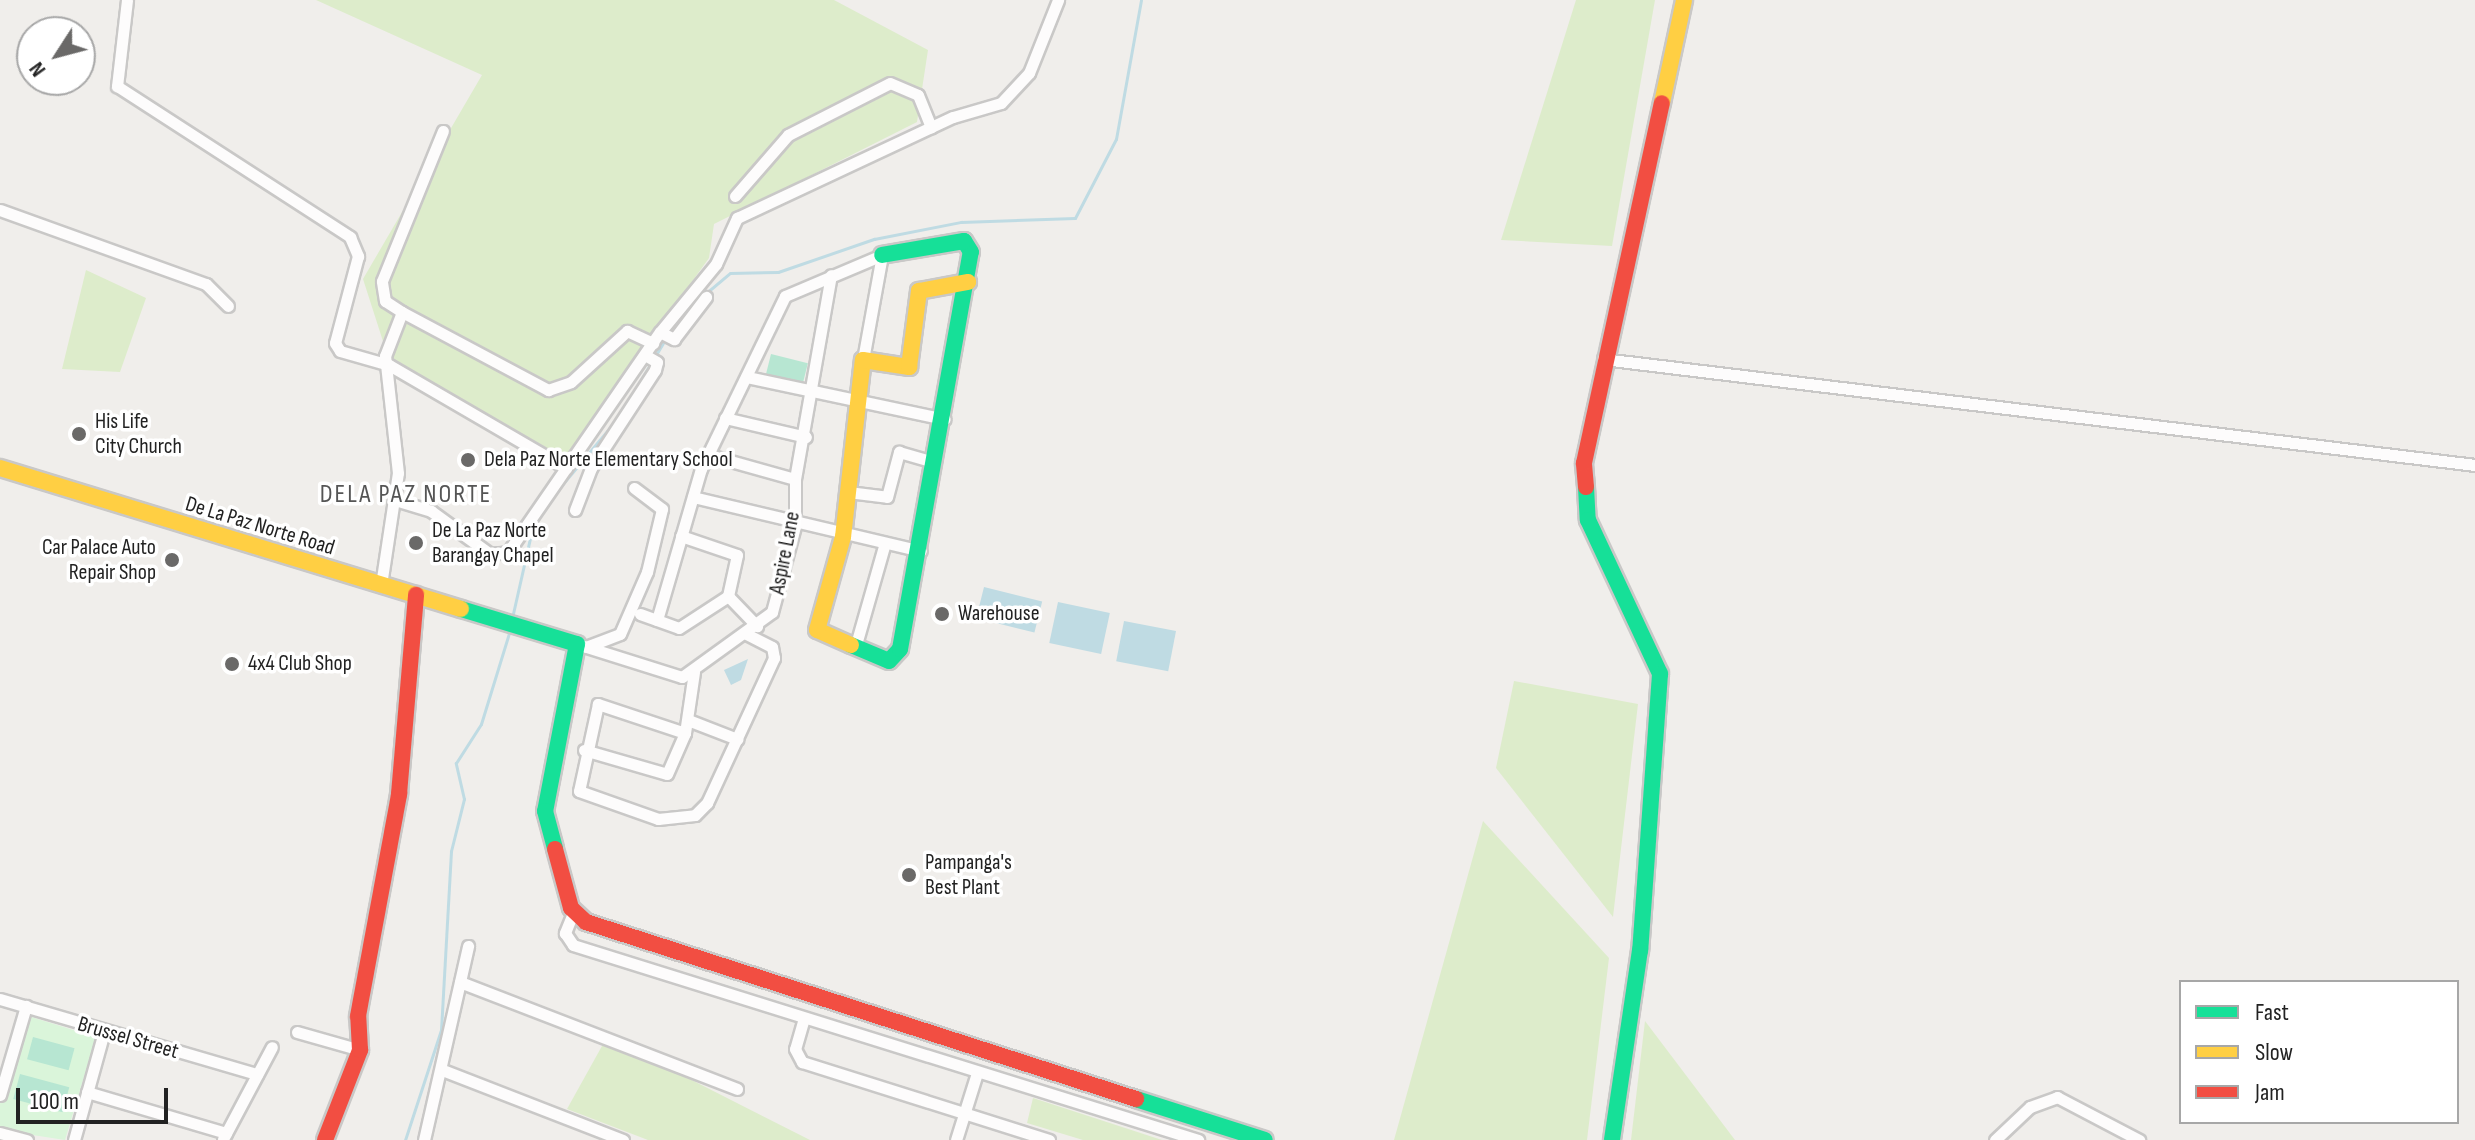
<!DOCTYPE html>
<style>
body{margin:0}
#map{position:relative;width:2475px;height:1140px;overflow:hidden;background:#f0eeeb;font-family:"Sofia Sans Condensed",sans-serif}
div>[style]{position:absolute}
[style*='--x']{left:calc(var(--x)*1px);top:calc(var(--y)*1px);width:calc(var(--w)*1px);rotate:calc(var(--a)*1deg)}
.grass>*{inset:0;background:#ddeccb}
.park>*{inset:0;background:#daf5da}
.pitch>*{inset:0;background:#b7e6d2;transform-origin:0 0}
.water>*{inset:0;background:#bfdbe3;transform-origin:0 0}
.stream>*{height:3px;margin:-1.5px;padding:0 1.5px;transform-origin:1.5px;border-radius:1.5px;background:#bfdbe3}
.roads{filter:drop-shadow(2px 0 #c9c8c7) drop-shadow(-2px 0 #c9c8c7) drop-shadow(0 2px #c9c8c7) drop-shadow(0 -2px #c9c8c7)}
.street>*{height:11px;margin:-5.5px;padding:0 5.5px;transform-origin:5.5px;border-radius:5.5px;background:#fdfcfc}
.fast>*{height:16px;margin:-8px;padding:0 8px;transform-origin:8px;border-radius:8px;background:#16e098}
.slow>*{height:16px;margin:-8px;padding:0 8px;transform-origin:8px;border-radius:8px;background:#ffcf43}
.jam>*{height:16px;margin:-8px;padding:0 8px;transform-origin:8px;border-radius:8px;background:#f24e42}
.dots>*{width:22px;height:22px;translate:-50% -50%;box-sizing:border-box;border:4px solid #fff;border-radius:50%}
span{translate:-50% -50%;white-space:nowrap;text-align:center;line-height:1.15;-webkit-text-stroke:7px #fff;paint-order:stroke}
.poi-label{font-size:22px;color:#222}
.left{translate:0 -50%;text-align:left}
.right{translate:-100% -50%;text-align:right}
.street-label{font-size:22px;color:#222}
.quarter-label{font-size:26px;color:#555;letter-spacing:2px}
.legend{position:absolute;left:2179px;top:980px;width:280px;height:144px;box-sizing:border-box;background:#fff;border:2px solid #a7a7a7;margin:0;padding:10px 14px;list-style:none;font-size:24px;color:#222}
.legend li{display:flex;align-items:center;gap:16px;height:40px}
.legend b{width:40px;border:2px solid #a7a7a7}
.north{position:absolute;left:16px;top:16px;width:80px;height:80px;box-sizing:border-box;background:#fff;border:2px solid #a7a7a7;border-radius:50%;rotate:234deg;font-size:22px;font-weight:700;line-height:32px;text-align:center;color:#222}
.north::after{content:'';display:block;margin:auto;width:28px;height:36px;background:#6a6968;clip-path:polygon(50% 0,100% 100%,50% 72%,0 100%)}
.scale{position:absolute;left:16px;top:1088px;width:152px;height:36px;box-sizing:border-box;border:4px solid #222;border-top:0;padding-left:10px;font-size:24px;line-height:28px;white-space:nowrap;color:#222;-webkit-text-stroke:6px #fff;paint-order:stroke}
</style>
<div id="map">
<div class="grass">
<i style="clip-path:polygon(316px 0,834px 0,928px 50px,917px 122px,714px 224px,709px 258px,565px 458px,389px 360px,363px 279px,482px 75px)"></i>
<i style="clip-path:polygon(1576px 0,1655px 0,1612px 246px,1501px 240px)"></i>
<i style="clip-path:polygon(86px 270px,146px 298px,120px 372px,62px 369px)"></i>
<i style="clip-path:polygon(1514px 681px,1638px 704px,1613px 917px,1496px 768px)"></i>
<i style="clip-path:polygon(1483px 821px,1609px 958px,1587px 1140px,1394px 1140px)"></i>
<i style="clip-path:polygon(1645px 1021px,1735px 1140px,1631px 1140px)"></i>
<i style="clip-path:polygon(607px 1037px,810px 1140px,648px 1140px,567px 1109px)"></i>
<i style="clip-path:polygon(1033px 1098px,1162px 1140px,1083px 1140px,1027px 1123px)"></i>
</div>
<div class="park">
<i style="clip-path:polygon(25px 1015px,96px 1037px,65px 1140px,0 1130px,0 1104px)"></i>
</div>
<div class="pitch">
<i style="left:771px;top:354px;width:38px;height:24px;rotate:14deg"></i>
<i style="left:33px;top:1037px;width:43px;height:23px;rotate:15deg"></i>
<i style="left:20px;top:1074px;width:51px;height:26px;rotate:15deg"></i>
</div>
<div class="water">
<i style="left:984px;top:587px;width:60px;height:32px;rotate:14deg"></i>
<i style="left:1058px;top:602px;width:53px;height:42px;rotate:12deg"></i>
<i style="left:1124px;top:621px;width:53px;height:41px;rotate:11deg"></i>
<i style="clip-path:polygon(748px 659px,741px 680px,731px 685px,724px 670px)"></i>
</div>
<div class="stream">
<i style="--x:625;--y:406;--w:106;--a:-58.9"></i>
<i style="--x:680;--y:315;--w:65;--a:-40"></i>
<i style="--x:730;--y:273;--w:48;--a:-1.2"></i>
<i style="--x:778;--y:272;--w:102;--a:-19"></i>
<i style="--x:874;--y:239;--w:89;--a:-11.1"></i>
<i style="--x:961;--y:222;--w:114;--a:-2"></i>
<i style="--x:1075;--y:218;--w:89;--a:-62.6"></i>
<i style="--x:1116;--y:139;--w:141;--a:-79.8"></i>
<i style="--x:555;--y:493;--w:97;--a:-50"></i>
<i style="--x:512;--y:618;--w:95;--a:-77.3"></i>
<i style="--x:405;--y:1140;--w:116;--a:-71.9"></i>
<i style="--x:441;--y:1030;--w:179;--a:-86.8"></i>
<i style="--x:451;--y:851;--w:54;--a:-76"></i>
<i style="--x:464;--y:799;--w:37;--a:-103"></i>
<i style="--x:456;--y:763;--w:46;--a:-57.3"></i>
<i style="--x:481;--y:724;--w:98;--a:-72.9"></i>
</div>
<div class="roads">
<div class="street">
<i style="--x:127;--y:0;--w:87;--a:96.6"></i>
<i style="--x:117;--y:86;--w:278;--a:32.9"></i>
<i style="--x:350;--y:237;--w:21;--a:67"></i>
<i style="--x:358;--y:256;--w:90;--a:104.8"></i>
<i style="--x:335;--y:343;--w:9;--a:58"></i>
<i style="--x:340;--y:351;--w:51;--a:15.9"></i>
<i style="--x:389;--y:365;--w:205;--a:30.2"></i>
<i style="--x:735;--y:196;--w:81;--a:-49"></i>
<i style="--x:788;--y:135;--w:114;--a:-27"></i>
<i style="--x:890;--y:83;--w:30;--a:23"></i>
<i style="--x:918;--y:95;--w:35;--a:68"></i>
<i style="--x:0;--y:210;--w:219;--a:19.8"></i>
<i style="--x:206;--y:284;--w:31;--a:45"></i>
<i style="--x:402;--y:312;--w:166;--a:28.1"></i>
<i style="--x:548;--y:390;--w:24;--a:-19"></i>
<i style="--x:571;--y:382;--w:76;--a:-42.3"></i>
<i style="--x:627;--y:331;--w:29;--a:25"></i>
<i style="--x:660;--y:332;--w:16;--a:27"></i>
<i style="--x:674;--y:339;--w:53;--a:-52.7"></i>
<i style="--x:1603;--y:359;--w:878;--a:6.93"></i>
<i style="--x:747;--y:377;--w:202;--a:12"></i>
<i style="--x:725;--y:418;--w:83;--a:13.2"></i>
<i style="--x:709;--y:455;--w:89;--a:15.6"></i>
<i style="--x:848;--y:492;--w:39;--a:7"></i>
<i style="--x:887;--y:497;--w:47;--a:-75.1"></i>
<i style="--x:899;--y:452;--w:37;--a:16"></i>
<i style="--x:693;--y:497;--w:234;--a:13.3"></i>
<i style="--x:395;--y:500;--w:38;--a:17"></i>
<i style="--x:431;--y:511;--w:73;--a:36.1"></i>
<i style="--x:490;--y:554;--w:18;--a:-6"></i>
<i style="--x:508;--y:552;--w:267;--a:-55.4"></i>
<i style="--x:660;--y:332;--w:88;--a:-50.5"></i>
<i style="--x:716;--y:264;--w:51;--a:-65.5"></i>
<i style="--x:737;--y:218;--w:238;--a:-25.1"></i>
<i style="--x:953;--y:117;--w:50;--a:-16.3"></i>
<i style="--x:1001;--y:103;--w:41;--a:-47"></i>
<i style="--x:1029;--y:73;--w:79;--a:-68.3"></i>
<i style="--x:575;--y:510;--w:45;--a:-69.1"></i>
<i style="--x:591;--y:468;--w:117;--a:-56.9"></i>
<i style="--x:655;--y:370;--w:8;--a:-76"></i>
<i style="--x:657;--y:362;--w:14;--a:-150"></i>
<i style="--x:681;--y:536;--w:59;--a:18.7"></i>
<i style="--x:737;--y:555;--w:42;--a:102.4"></i>
<i style="--x:728;--y:596;--w:42;--a:46"></i>
<i style="--x:381;--y:585;--w:113;--a:-81.4"></i>
<i style="--x:398;--y:473;--w:118;--a:-96.3"></i>
<i style="--x:385;--y:356;--w:47;--a:-68.9"></i>
<i style="--x:402;--y:312;--w:20;--a:-147"></i>
<i style="--x:385;--y:301;--w:20;--a:-99"></i>
<i style="--x:382;--y:281;--w:162;--a:-67.9"></i>
<i style="--x:640;--y:614;--w:41;--a:19.7"></i>
<i style="--x:679;--y:628;--w:59;--a:-33.1"></i>
<i style="--x:657;--y:620;--w:157;--a:-73.8"></i>
<i style="--x:701;--y:469;--w:192;--a:-64.1"></i>
<i style="--x:785;--y:296;--w:105;--a:-22.9"></i>
<i style="--x:882;--y:255;--w:107;--a:100.3"></i>
<i style="--x:577;--y:644;--w:110;--a:17.4"></i>
<i style="--x:682;--y:677;--w:111;--a:-35.8"></i>
<i style="--x:772;--y:612;--w:89;--a:-75"></i>
<i style="--x:795;--y:526;--w:47;--a:-90"></i>
<i style="--x:795;--y:479;--w:207;--a:-80"></i>
<i style="--x:586;--y:647;--w:36;--a:-21"></i>
<i style="--x:620;--y:634;--w:68;--a:-66.5"></i>
<i style="--x:647;--y:572;--w:65;--a:-76.6"></i>
<i style="--x:662;--y:509;--w:35;--a:-143"></i>
<i style="--x:855;--y:648;--w:109;--a:-74.1"></i>
<i style="--x:688;--y:720;--w:53;--a:21.2"></i>
<i style="--x:685;--y:733;--w:92;--a:-161.6"></i>
<i style="--x:598;--y:704;--w:89;--a:102.3"></i>
<i style="--x:579;--y:791;--w:84;--a:19.5"></i>
<i style="--x:658;--y:819;--w:37;--a:-6"></i>
<i style="--x:695;--y:815;--w:17;--a:-45"></i>
<i style="--x:707;--y:803;--w:160;--a:-65.2"></i>
<i style="--x:774;--y:658;--w:11;--a:-100"></i>
<i style="--x:772;--y:647;--w:29;--a:-153"></i>
<i style="--x:584;--y:750;--w:86;--a:16.1"></i>
<i style="--x:667;--y:774;--w:45;--a:-66.3"></i>
<i style="--x:685;--y:733;--w:62;--a:-81.6"></i>
<i style="--x:573;--y:913;--w:22;--a:112"></i>
<i style="--x:565;--y:933;--w:14;--a:56"></i>
<i style="--x:573;--y:945;--w:655;--a:17.33"></i>
<i style="--x:460;--y:982;--w:297;--a:21.1"></i>
<i style="--x:0;--y:999;--w:268;--a:16.3"></i>
<i style="--x:804;--y:1018;--w:32;--a:106"></i>
<i style="--x:795;--y:1049;--w:15;--a:62"></i>
<i style="--x:802;--y:1062;--w:259;--a:17.5"></i>
<i style="--x:297;--y:1032;--w:66;--a:15.9"></i>
<i style="--x:445;--y:1071;--w:191;--a:21.2"></i>
<i style="--x:87;--y:1092;--w:145;--a:16.4"></i>
<i style="--x:0;--y:1095;--w:93;--a:-73.7"></i>
<i style="--x:0;--y:1133;--w:28;--a:15"></i>
<i style="--x:223;--y:1139;--w:104;--a:-62"></i>
<i style="--x:74;--y:1140;--w:112;--a:-74.5"></i>
<i style="--x:424;--y:1140;--w:199;--a:-77.2"></i>
<i style="--x:956;--y:1140;--w:70;--a:-72.6"></i>
<i style="--x:1995;--y:1140;--w:48;--a:-43.3"></i>
<i style="--x:2030;--y:1107;--w:29;--a:-20"></i>
<i style="--x:2057;--y:1097;--w:93;--a:27.7"></i>
</div>
<div class="fast">
<i style="--x:1586;--y:487;--w:33;--a:87"></i>
<i style="--x:1588;--y:520;--w:170;--a:64.9"></i>
<i style="--x:1660;--y:674;--w:277;--a:94.1"></i>
<i style="--x:1640;--y:950;--w:192;--a:98.4"></i>
<i style="--x:461;--y:609;--w:121;--a:16.8"></i>
<i style="--x:577;--y:644;--w:170;--a:100.8"></i>
<i style="--x:545;--y:811;--w:39;--a:75"></i>
<i style="--x:851;--y:645;--w:41;--a:22.8"></i>
<i style="--x:889;--y:661;--w:16;--a:-47"></i>
<i style="--x:900;--y:649;--w:403;--a:-79.9"></i>
<i style="--x:971;--y:252;--w:13;--a:-122"></i>
<i style="--x:964;--y:241;--w:83;--a:170.3"></i>
<i style="--x:1136;--y:1099;--w:135;--a:17.6"></i>
</div>
<div class="slow">
<i style="--x:1662;--y:103;--w:105;--a:-77.9"></i>
<i style="--x:0;--y:468;--w:482;--a:17"></i>
<i style="--x:851;--y:645;--w:37;--a:-156"></i>
<i style="--x:817;--y:630;--w:97;--a:-74.4"></i>
<i style="--x:843;--y:537;--w:178;--a:-83.6"></i>
<i style="--x:863;--y:360;--w:47;--a:8.7"></i>
<i style="--x:909;--y:367;--w:77;--a:-82.5"></i>
<i style="--x:919;--y:291;--w:50;--a:-10.4"></i>
</div>
<div class="jam">
<i style="--x:1586;--y:487;--w:24;--a:-95"></i>
<i style="--x:1584;--y:463;--w:368;--a:-77.8"></i>
<i style="--x:555;--y:849;--w:61;--a:74.8"></i>
<i style="--x:571;--y:908;--w:21;--a:43"></i>
<i style="--x:586;--y:922;--w:578;--a:17.84"></i>
<i style="--x:325;--y:1140;--w:97;--a:-68.7"></i>
<i style="--x:360;--y:1050;--w:34;--a:-93"></i>
<i style="--x:358;--y:1016;--w:226;--a:-79.5"></i>
<i style="--x:399;--y:794;--w:200;--a:-85.1"></i>
</div>
</div>
<div class="dots">
<i style="left:79px;top:434px;background:#6a6968"></i>
<i style="left:468px;top:460px;background:#6a6968"></i>
<i style="left:416px;top:543px;background:#6a6968"></i>
<i style="left:172px;top:560px;background:#6a6968"></i>
<i style="left:942px;top:614px;background:#6a6968"></i>
<i style="left:232px;top:664px;background:#6a6968"></i>
<i style="left:909px;top:875px;background:#6a6968"></i>
</div>
<div class="poi-label">
<span class="left" style="left:95px;top:434px">His Life<br>City Church</span>
<span class="left" style="left:484px;top:460px">Dela Paz Norte Elementary School</span>
<span class="left" style="left:432px;top:543px">De La Paz Norte<br>Barangay Chapel</span>
<span class="right" style="left:156px;top:560px">Car Palace Auto<br>Repair Shop</span>
<span class="left" style="left:958px;top:614px">Warehouse</span>
<span class="left" style="left:248px;top:664px">4x4 Club Shop</span>
<span class="left" style="left:925px;top:875px">Pampanga's<br>Best Plant</span>
</div>
<div class="street-label">
<span style="left:260px;top:526px;rotate:17deg">De La Paz Norte Road</span>
<span style="left:785px;top:553px;rotate:-79deg">Aspire Lane</span>
<span style="left:128px;top:1038px;rotate:16deg">Brussel Street</span>
</div>
<div class="quarter-label">
<span style="left:406px;top:495px">DELA PAZ NORTE</span>
</div>
<ul class="legend">
<li><b style="height:10px;background:#16e098"></b>Fast</li>
<li><b style="height:10px;background:#ffcf43"></b>Slow</li>
<li><b style="height:10px;background:#f24e42"></b>Jam</li>
</ul>
<div class="north">N</div>
<div class="scale">100 m</div>
</div>
